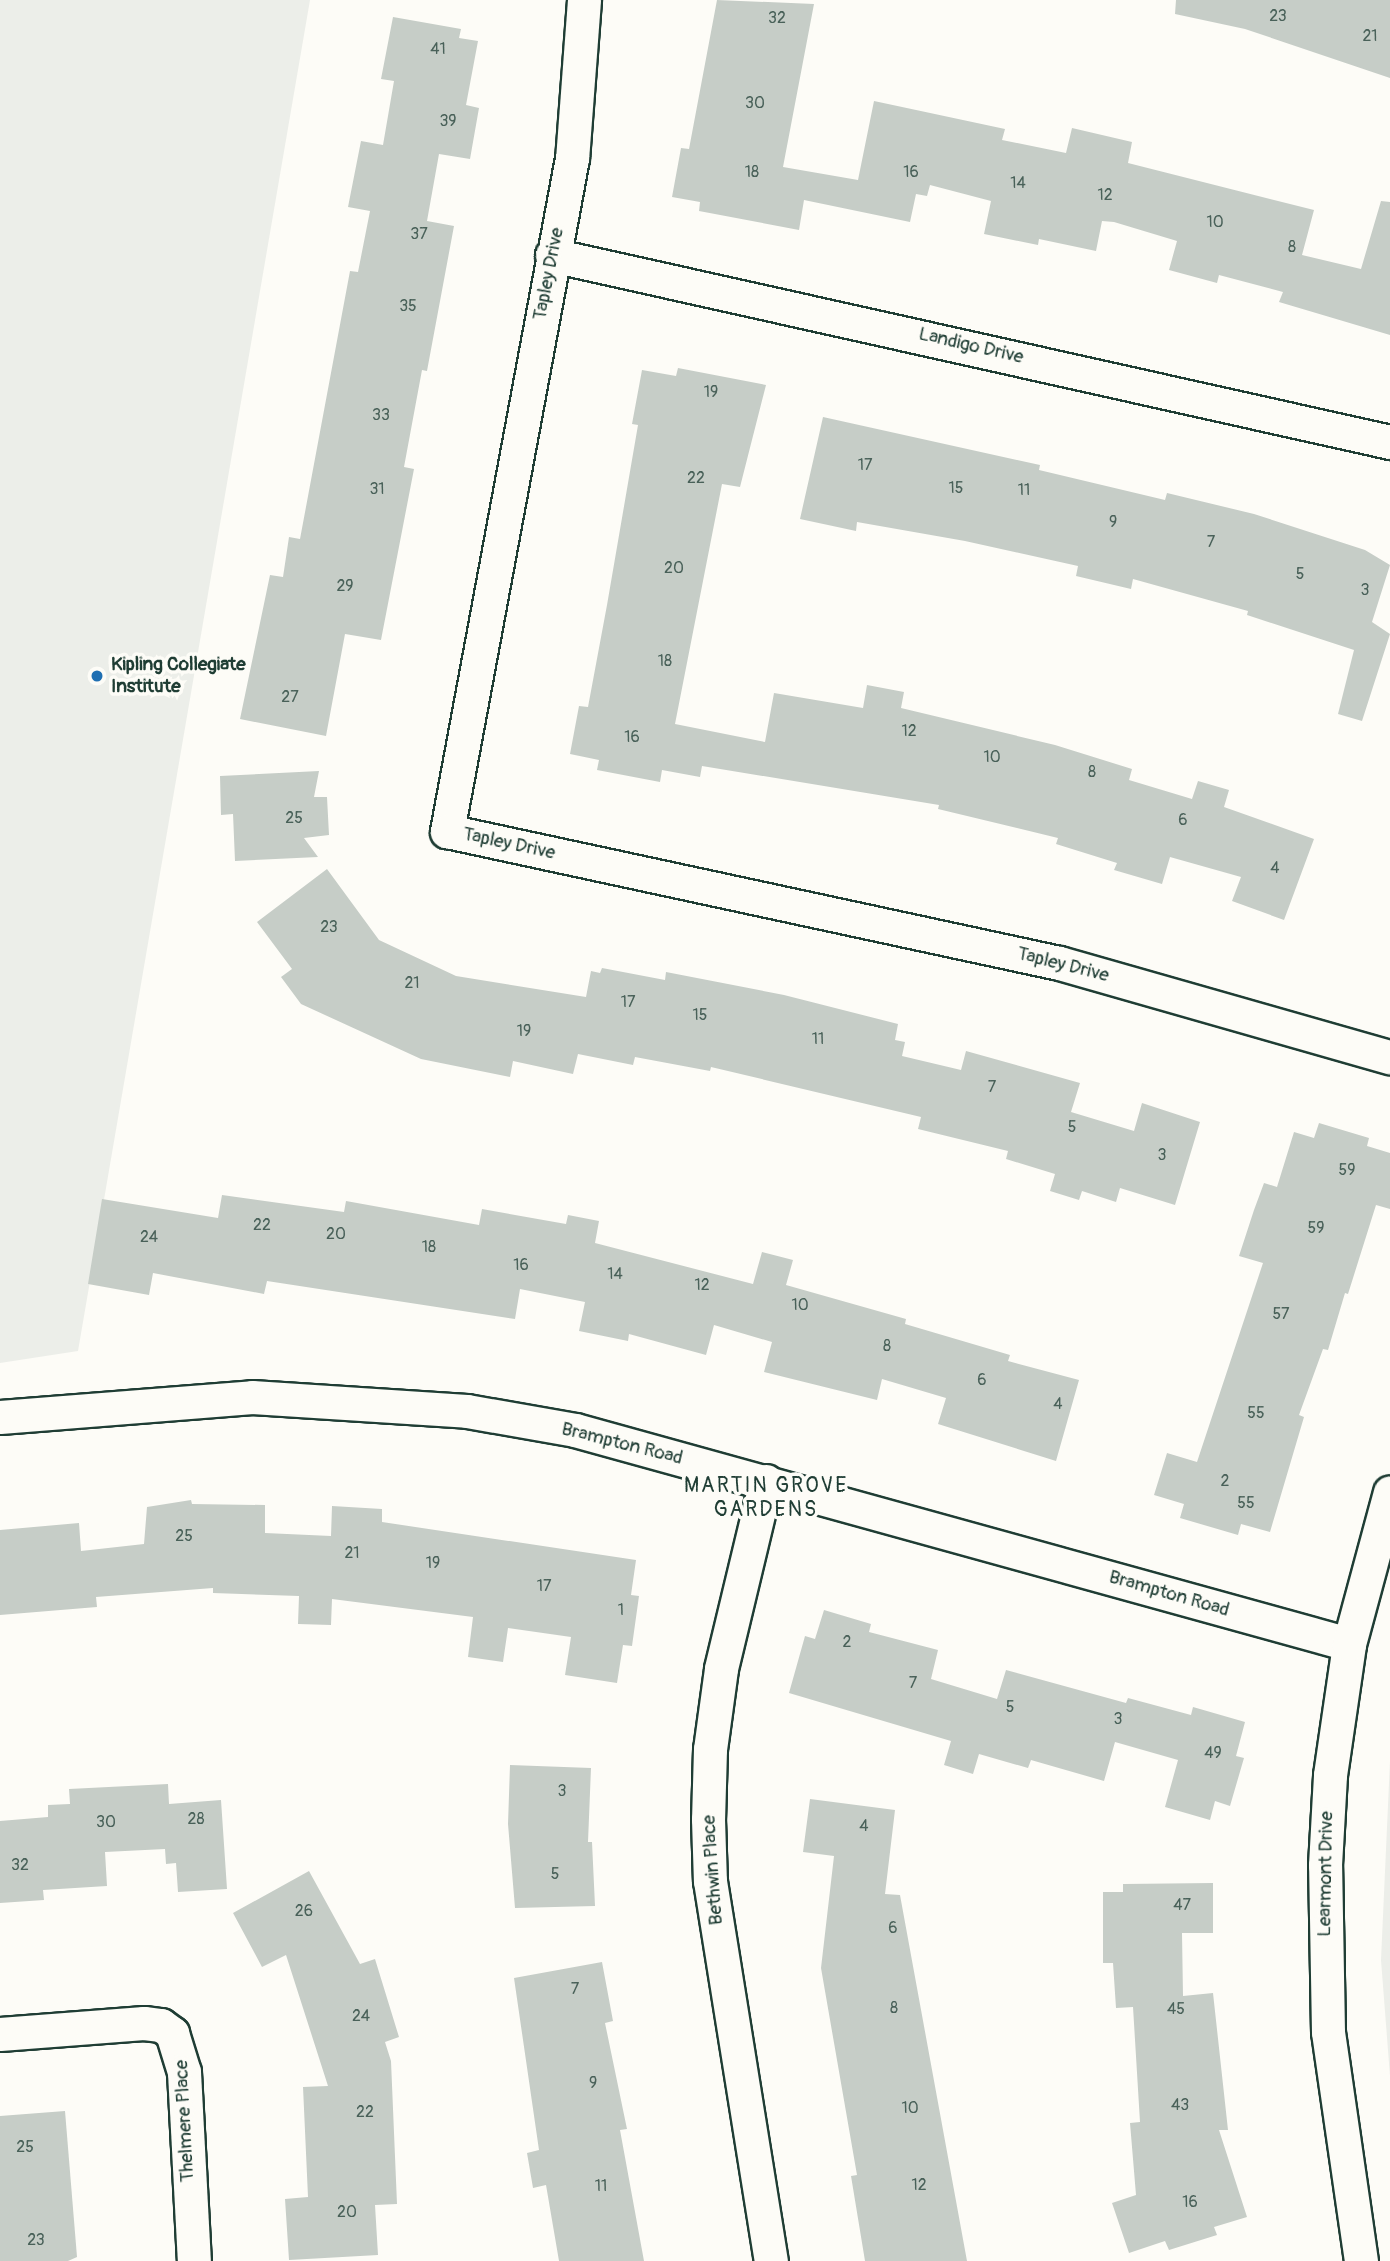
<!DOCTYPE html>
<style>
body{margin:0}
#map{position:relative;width:1390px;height:2261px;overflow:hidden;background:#fdfcf7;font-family:Pangolin,sans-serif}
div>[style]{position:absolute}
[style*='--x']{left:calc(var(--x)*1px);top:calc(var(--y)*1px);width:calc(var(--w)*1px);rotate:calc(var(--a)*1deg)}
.built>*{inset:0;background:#eceee9}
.building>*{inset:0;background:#c6cdc7}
.roads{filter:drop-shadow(2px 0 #1f3d34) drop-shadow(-2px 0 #1f3d34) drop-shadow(0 2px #1f3d34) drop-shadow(0 -2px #1f3d34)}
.minor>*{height:33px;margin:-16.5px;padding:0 16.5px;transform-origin:16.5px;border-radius:16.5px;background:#fdfcf7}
.dots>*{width:19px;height:19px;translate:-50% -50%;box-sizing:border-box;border:4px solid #fdfcf7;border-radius:50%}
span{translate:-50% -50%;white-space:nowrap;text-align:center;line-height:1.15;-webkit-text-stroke:7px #fdfcf7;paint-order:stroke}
.number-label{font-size:16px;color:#496159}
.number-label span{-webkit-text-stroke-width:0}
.street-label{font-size:19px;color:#1f3d34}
.poi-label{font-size:19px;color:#1f3d34;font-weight:700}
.left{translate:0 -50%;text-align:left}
.neighbourhood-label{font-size:21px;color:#1f3d34;letter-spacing:2px}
</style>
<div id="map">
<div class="built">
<i style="clip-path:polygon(0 0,310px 0,78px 1351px,0 1363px)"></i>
<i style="clip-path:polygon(1390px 1761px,1390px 2076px,1381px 1960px)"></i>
</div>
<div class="building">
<i style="clip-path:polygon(717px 0,814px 4px,783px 167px,858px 180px,874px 101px,1005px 129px,1002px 140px,1066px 153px,1072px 128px,1132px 142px,1128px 163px,1314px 210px,1302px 255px,1361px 269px,1381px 201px,1390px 202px,1390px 335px,1279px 302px,1283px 292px,1219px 275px,1217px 283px,1169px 270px,1177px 241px,1114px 222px,1102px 221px,1096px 251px,1039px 239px,1038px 245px,984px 234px,991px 201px,930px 185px,927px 196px,916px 194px,910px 222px,804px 200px,799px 230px,699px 211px,700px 202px,672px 197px,681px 148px,689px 149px)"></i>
<i style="clip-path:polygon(1176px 0,1390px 0,1390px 78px,1245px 29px,1175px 14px)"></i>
<i style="clip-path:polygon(393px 17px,461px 29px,459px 38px,478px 41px,466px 105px,479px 108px,470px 159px,439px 154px,427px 221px,454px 226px,427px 371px,422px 370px,404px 467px,414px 469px,381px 640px,345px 634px,326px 736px,240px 719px,270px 575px,283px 577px,289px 537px,300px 539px,350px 271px,358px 272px,370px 211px,348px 207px,361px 141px,383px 145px,394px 81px,381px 79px)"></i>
<i style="clip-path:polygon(678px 368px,766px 385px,740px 487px,722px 484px,675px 724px,765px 742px,774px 693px,863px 708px,867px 685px,904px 692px,901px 708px,1055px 745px,1132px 769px,1129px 780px,1192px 799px,1198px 781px,1229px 790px,1224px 807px,1314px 839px,1284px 920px,1232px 901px,1241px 877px,1170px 857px,1162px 884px,1114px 870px,1117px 863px,1056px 844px,1058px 838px,938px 809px,939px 805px,702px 766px,700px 777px,662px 770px,660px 782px,597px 770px,599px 760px,570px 754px,579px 706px,588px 707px,607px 605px,638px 425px,632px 424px,642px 370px,676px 376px)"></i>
<i style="clip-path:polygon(823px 417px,1040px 465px,1039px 470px,1165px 500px,1167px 493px,1254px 514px,1365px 550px,1390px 565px,1372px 622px,1390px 634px,1362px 721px,1338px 714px,1354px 650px,1247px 615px,1248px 611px,1133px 579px,1131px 589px,1076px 576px,1078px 566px,965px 541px,857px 522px,856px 531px,800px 519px)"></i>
<i style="clip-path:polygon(319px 771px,314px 797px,327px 797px,329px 835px,304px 838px,318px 857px,235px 861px,233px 814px,221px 815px,220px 776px)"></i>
<i style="clip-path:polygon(327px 869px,379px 940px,456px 976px,586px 997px,591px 971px,600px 973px,602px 968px,665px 980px,666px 972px,784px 995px,898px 1024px,895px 1040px,905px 1042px,902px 1056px,961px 1070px,966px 1051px,1080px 1083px,1071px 1112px,1134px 1131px,1142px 1103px,1200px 1122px,1175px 1205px,1120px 1188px,1116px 1202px,1082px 1191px,1079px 1200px,1050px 1191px,1055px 1174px,1006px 1159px,1008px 1151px,918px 1129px,921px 1117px,711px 1067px,710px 1071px,635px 1057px,633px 1065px,578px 1054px,573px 1074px,513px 1061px,510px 1077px,421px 1059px,301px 1004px,281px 977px,292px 969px,257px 922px)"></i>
<i style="clip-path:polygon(1319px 1123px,1369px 1138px,1367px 1146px,1390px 1153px,1390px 1209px,1376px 1205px,1348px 1294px,1345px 1293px,1328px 1350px,1323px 1349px,1299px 1415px,1304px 1417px,1270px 1532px,1241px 1524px,1238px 1535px,1180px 1518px,1184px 1504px,1154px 1495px,1167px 1453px,1197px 1462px,1263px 1263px,1239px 1256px,1254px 1210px,1264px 1183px,1277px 1187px,1294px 1132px,1314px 1138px)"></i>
<i style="clip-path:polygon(222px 1195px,344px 1212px,346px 1201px,479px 1225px,482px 1209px,566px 1224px,568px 1215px,599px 1221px,595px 1243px,753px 1284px,762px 1252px,793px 1260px,786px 1285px,906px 1319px,905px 1324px,1010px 1355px,1008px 1361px,1079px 1380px,1056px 1461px,938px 1424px,946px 1398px,882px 1379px,877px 1400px,764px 1372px,772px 1342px,714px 1325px,706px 1355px,629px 1334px,628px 1341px,579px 1331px,585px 1302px,520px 1289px,515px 1319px,267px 1281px,264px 1294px,153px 1273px,149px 1295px,88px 1284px,102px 1199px,218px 1218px)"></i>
<i style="clip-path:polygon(191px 1500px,192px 1504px,265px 1505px,265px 1533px,331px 1536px,332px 1506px,382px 1509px,382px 1522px,636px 1560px,631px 1595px,639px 1596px,632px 1646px,623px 1645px,617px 1683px,565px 1675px,571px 1637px,508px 1628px,503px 1662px,468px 1657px,473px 1617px,332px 1599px,331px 1625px,298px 1624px,299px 1596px,213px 1593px,213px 1588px,96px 1597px,97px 1607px,0 1615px,0 1530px,79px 1523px,81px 1551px,144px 1544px,147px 1507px)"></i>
<i style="clip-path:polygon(824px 1610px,871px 1624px,869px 1632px,938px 1650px,931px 1679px,997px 1699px,1006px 1670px,1126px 1703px,1128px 1698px,1191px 1715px,1193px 1707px,1245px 1722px,1236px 1756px,1244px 1758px,1230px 1806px,1215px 1801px,1210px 1820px,1165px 1807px,1178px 1760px,1115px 1742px,1104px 1781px,1031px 1760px,1028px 1768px,979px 1754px,973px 1774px,944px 1765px,951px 1741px,789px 1693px,805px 1636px,815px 1639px)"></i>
<i style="clip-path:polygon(510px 1765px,591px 1768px,588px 1842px,592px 1842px,595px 1906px,515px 1908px,508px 1824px)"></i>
<i style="clip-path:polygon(168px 1784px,169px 1804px,221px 1800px,227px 1889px,178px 1892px,176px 1863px,166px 1864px,165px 1849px,105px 1852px,107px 1886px,43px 1890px,44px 1900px,0 1903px,0 1821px,48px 1817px,48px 1805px,70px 1804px,69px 1789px)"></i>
<i style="clip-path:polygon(810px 1799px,895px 1810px,885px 1894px,900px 1895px,967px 2261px,865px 2261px,851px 2176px,857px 2175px,821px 1968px,834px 1856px,803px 1852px)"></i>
<i style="clip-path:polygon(309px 1871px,360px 1964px,375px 1959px,399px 2037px,385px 2042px,391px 2061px,397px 2204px,375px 2205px,378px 2255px,289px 2260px,285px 2199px,308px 2197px,303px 2087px,328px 2086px,286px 1955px,262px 1967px,233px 1913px)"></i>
<i style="clip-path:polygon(1213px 1883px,1213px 1933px,1182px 1933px,1183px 1996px,1213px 1993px,1228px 2130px,1219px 2130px,1247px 2217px,1214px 2227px,1217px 2235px,1169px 2250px,1165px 2241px,1129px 2253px,1112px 2203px,1136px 2195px,1130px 2123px,1140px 2122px,1133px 2007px,1116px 2008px,1113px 1963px,1103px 1963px,1103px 1892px,1123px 1892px,1123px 1884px)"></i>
<i style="clip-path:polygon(602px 1962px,613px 2021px,605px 2023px,627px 2129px,620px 2130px,644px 2261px,559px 2261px,546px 2185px,533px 2188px,527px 2153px,539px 2150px,514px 1978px)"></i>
<i style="clip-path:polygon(65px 2111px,77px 2257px,68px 2261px,0 2261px,0 2116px)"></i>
</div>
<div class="roads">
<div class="minor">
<i style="--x:584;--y:0;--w:158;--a:94.3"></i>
<i style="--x:572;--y:158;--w:685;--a:100.52"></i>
<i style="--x:447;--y:831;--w:626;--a:12.17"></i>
<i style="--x:1059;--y:963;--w:344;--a:15.9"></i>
<i style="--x:552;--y:255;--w:859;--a:12.58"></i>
<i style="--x:0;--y:1417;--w:253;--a:-4.5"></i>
<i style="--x:252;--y:1397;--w:215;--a:3.7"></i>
<i style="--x:467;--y:1411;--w:110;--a:10"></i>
<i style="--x:575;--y:1430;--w:803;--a:15.46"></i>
<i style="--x:766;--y:1481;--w:193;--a:103.5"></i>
<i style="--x:721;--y:1669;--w:81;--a:97.8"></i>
<i style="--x:710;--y:1749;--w:70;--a:91.6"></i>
<i style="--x:708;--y:1819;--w:62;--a:88.2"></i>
<i style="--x:710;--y:1881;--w:385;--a:80.9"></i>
<i style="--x:0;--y:2034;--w:144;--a:-4.4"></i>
<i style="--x:144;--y:2023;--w:17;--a:7"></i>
<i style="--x:161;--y:2025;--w:14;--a:36"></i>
<i style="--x:172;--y:2033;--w:41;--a:72.9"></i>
<i style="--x:184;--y:2072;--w:189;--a:87"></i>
<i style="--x:1361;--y:2261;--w:231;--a:-98.2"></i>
<i style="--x:1328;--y:2032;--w:167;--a:-91"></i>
<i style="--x:1325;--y:1865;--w:90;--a:-86.8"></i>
<i style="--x:1330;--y:1775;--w:132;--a:-81.7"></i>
<i style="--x:1349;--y:1644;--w:157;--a:-74.9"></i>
</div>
</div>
<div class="dots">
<i style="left:97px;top:676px;background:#1f6fb2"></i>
</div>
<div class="number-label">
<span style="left:1278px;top:16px">23</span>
<span style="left:777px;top:18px">32</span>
<span style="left:1370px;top:36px">21</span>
<span style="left:438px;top:49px">41</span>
<span style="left:755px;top:103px">30</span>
<span style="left:448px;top:121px">39</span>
<span style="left:752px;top:172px">18</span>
<span style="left:911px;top:172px">16</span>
<span style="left:1018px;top:183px">14</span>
<span style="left:1105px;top:195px">12</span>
<span style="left:1215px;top:222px">10</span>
<span style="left:419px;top:234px">37</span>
<span style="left:1292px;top:247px">8</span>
<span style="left:408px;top:306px">35</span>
<span style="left:711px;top:392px">19</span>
<span style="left:381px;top:415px">33</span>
<span style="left:865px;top:465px">17</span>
<span style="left:696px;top:478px">22</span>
<span style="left:956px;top:488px">15</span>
<span style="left:377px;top:489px">31</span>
<span style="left:1024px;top:490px">11</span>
<span style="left:1113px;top:522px">9</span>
<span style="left:1211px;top:542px">7</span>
<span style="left:674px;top:568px">20</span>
<span style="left:1300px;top:574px">5</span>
<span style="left:345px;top:586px">29</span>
<span style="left:1365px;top:590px">3</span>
<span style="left:665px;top:661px">18</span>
<span style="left:290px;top:697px">27</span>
<span style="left:909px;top:731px">12</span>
<span style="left:632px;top:737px">16</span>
<span style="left:992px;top:757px">10</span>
<span style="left:1092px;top:772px">8</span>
<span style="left:294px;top:818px">25</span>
<span style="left:1183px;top:820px">6</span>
<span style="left:1275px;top:868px">4</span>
<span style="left:329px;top:927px">23</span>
<span style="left:412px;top:983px">21</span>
<span style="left:628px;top:1002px">17</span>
<span style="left:700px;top:1015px">15</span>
<span style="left:524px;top:1031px">19</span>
<span style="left:818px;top:1039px">11</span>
<span style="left:992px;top:1087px">7</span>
<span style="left:1072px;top:1127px">5</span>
<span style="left:1162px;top:1155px">3</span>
<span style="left:1347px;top:1170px">59</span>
<span style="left:262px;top:1225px">22</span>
<span style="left:1316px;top:1228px">59</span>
<span style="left:336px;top:1234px">20</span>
<span style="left:149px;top:1237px">24</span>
<span style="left:429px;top:1247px">18</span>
<span style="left:521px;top:1265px">16</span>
<span style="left:615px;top:1274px">14</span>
<span style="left:702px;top:1285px">12</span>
<span style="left:800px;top:1305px">10</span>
<span style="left:1281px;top:1314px">57</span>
<span style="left:887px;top:1346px">8</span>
<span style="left:982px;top:1380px">6</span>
<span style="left:1058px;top:1404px">4</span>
<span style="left:1256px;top:1413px">55</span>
<span style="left:1225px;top:1481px">2</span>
<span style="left:1246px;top:1503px">55</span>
<span style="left:184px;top:1536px">25</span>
<span style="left:352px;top:1553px">21</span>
<span style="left:433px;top:1563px">19</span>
<span style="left:544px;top:1586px">17</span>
<span style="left:621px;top:1610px">1</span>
<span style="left:847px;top:1642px">2</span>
<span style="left:913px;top:1683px">7</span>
<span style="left:1010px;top:1707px">5</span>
<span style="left:1118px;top:1719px">3</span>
<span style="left:1213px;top:1753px">49</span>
<span style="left:562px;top:1791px">3</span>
<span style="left:196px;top:1819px">28</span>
<span style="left:106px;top:1822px">30</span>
<span style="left:864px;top:1826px">4</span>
<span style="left:20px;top:1865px">32</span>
<span style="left:555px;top:1874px">5</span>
<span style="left:1182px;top:1905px">47</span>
<span style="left:304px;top:1911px">26</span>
<span style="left:893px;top:1928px">6</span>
<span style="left:575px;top:1989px">7</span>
<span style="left:894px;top:2008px">8</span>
<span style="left:1176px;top:2009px">45</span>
<span style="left:361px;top:2016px">24</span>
<span style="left:593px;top:2083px">9</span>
<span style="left:1180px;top:2105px">43</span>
<span style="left:910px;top:2108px">10</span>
<span style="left:365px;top:2112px">22</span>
<span style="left:25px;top:2147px">25</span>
<span style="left:919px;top:2185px">12</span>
<span style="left:601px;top:2186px">11</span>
<span style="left:1190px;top:2202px">16</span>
<span style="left:347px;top:2212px">20</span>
<span style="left:36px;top:2240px">23</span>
</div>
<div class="street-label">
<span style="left:549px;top:274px;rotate:-79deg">Tapley Drive</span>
<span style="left:971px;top:346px;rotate:13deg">Landigo Drive</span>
<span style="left:509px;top:844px;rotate:12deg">Tapley Drive</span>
<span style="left:1063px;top:965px;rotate:14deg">Tapley Drive</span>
<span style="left:622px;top:1444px;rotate:14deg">Brampton Road</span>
<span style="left:1169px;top:1594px;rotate:16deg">Brampton Road</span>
<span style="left:713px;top:1870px;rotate:-94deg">Bethwin Place</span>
<span style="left:1326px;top:1874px;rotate:-89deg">Learmont Drive</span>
<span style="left:185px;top:2121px;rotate:-93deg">Thelmere Place</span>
</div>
<div class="poi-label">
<span class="left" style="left:111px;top:676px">Kipling Collegiate<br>Institute</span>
</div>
<div class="neighbourhood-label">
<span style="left:766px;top:1498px">MARTIN GROVE<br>GARDENS</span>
</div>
</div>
